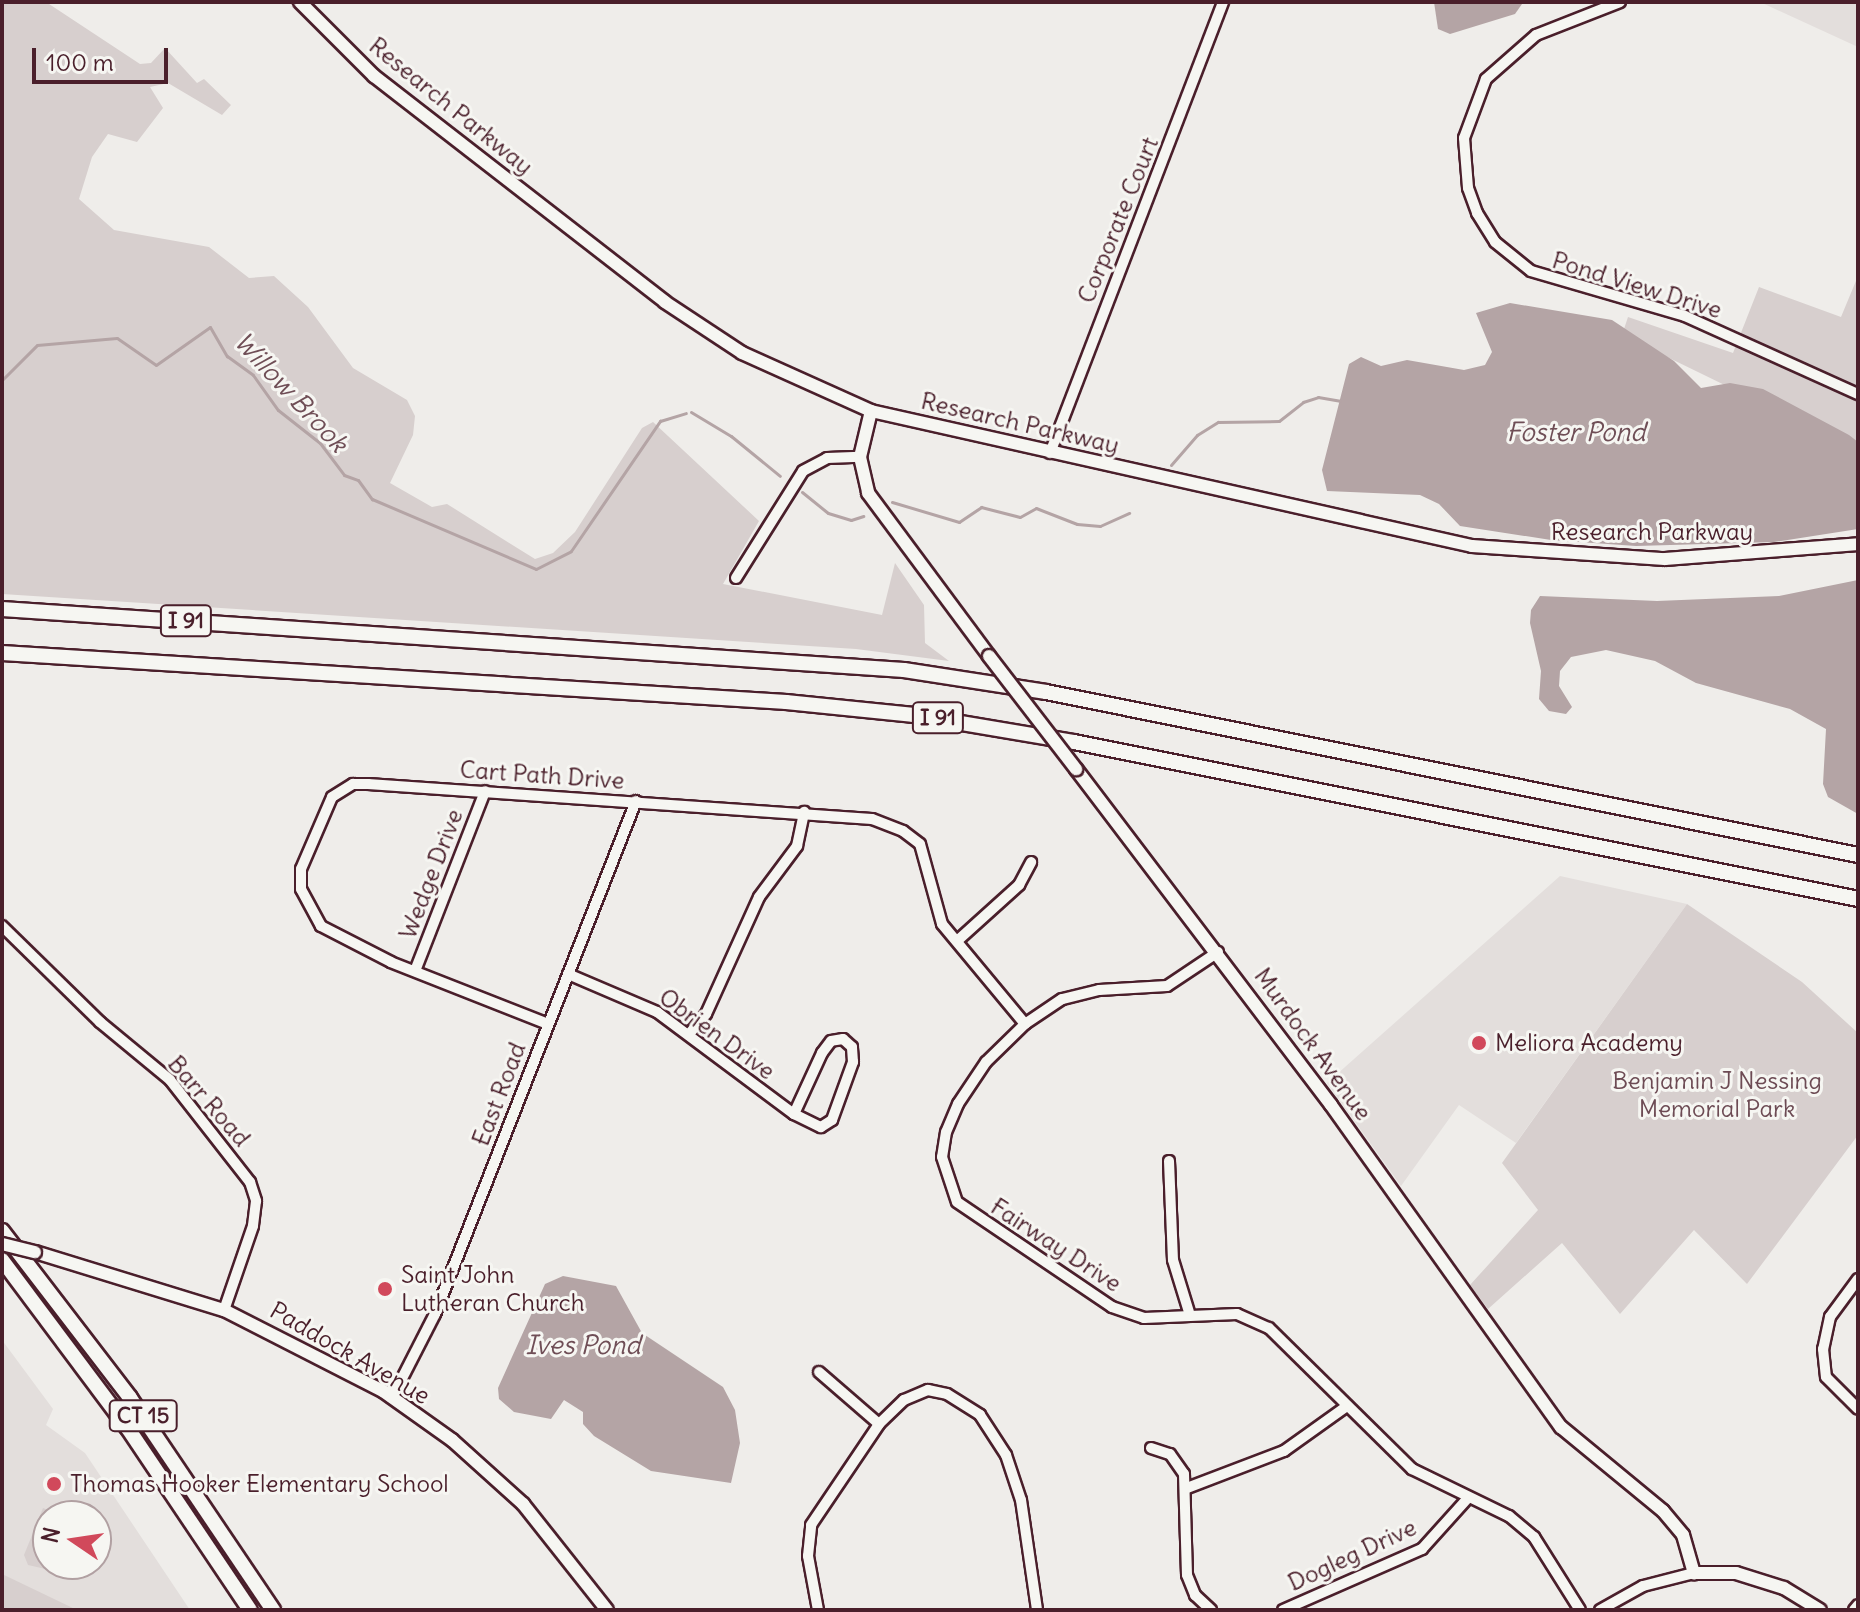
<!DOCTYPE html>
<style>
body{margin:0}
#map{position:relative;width:1860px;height:1612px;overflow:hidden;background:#efedea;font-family:Delius,sans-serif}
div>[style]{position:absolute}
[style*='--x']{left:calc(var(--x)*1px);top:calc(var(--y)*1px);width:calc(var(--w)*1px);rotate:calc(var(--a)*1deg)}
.built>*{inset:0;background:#e3dedc}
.green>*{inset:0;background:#d7cfce}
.water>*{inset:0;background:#b4a4a5}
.stream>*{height:3px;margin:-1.5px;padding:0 1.5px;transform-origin:1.5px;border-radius:1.5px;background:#b4a4a5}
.roads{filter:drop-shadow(2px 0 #4a1f2b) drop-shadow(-2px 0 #4a1f2b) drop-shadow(0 2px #4a1f2b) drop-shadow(0 -2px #4a1f2b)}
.minor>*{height:10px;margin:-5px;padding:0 5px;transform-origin:5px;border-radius:5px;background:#f6f6f2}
.major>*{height:12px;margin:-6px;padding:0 6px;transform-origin:6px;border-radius:6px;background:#f6f6f2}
.highway>*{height:14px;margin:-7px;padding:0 7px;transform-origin:7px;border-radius:7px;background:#f6f6f2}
.bridges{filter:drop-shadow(2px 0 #4a1f2b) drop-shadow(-2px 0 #4a1f2b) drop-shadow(0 2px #4a1f2b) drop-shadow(0 -2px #4a1f2b)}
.major-bridge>*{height:12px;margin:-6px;padding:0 6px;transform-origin:6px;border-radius:6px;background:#f6f6f2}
.dots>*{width:22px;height:22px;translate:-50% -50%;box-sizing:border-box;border:4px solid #f6f6f2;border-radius:50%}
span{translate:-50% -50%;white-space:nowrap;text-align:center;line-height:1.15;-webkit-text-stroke:6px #f6f6f2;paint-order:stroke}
.shield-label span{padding:2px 6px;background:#f6f6f2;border:2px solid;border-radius:6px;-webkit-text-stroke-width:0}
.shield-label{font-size:22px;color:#4a1f2b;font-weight:700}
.street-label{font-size:24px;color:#4a1f2b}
.poi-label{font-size:24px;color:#4a1f2b}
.left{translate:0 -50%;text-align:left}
.park-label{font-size:24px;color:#6d4b54}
.water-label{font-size:26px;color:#6f4e56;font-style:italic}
.frame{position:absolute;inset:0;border:4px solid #4a1f2b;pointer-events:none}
.north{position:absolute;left:32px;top:1500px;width:80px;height:80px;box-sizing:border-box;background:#f6f6f2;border:2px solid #b1a0a2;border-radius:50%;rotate:283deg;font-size:22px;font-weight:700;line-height:32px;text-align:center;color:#4a1f2b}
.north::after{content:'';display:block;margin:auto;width:28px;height:36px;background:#d1495b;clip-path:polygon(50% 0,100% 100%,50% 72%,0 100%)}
.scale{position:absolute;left:32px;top:48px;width:136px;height:36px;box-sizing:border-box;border:4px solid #4a1f2b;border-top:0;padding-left:10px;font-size:24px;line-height:28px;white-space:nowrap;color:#4a1f2b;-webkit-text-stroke:6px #f6f6f2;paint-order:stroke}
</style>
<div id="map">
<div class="built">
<i style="clip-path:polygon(1760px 2px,1858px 2px,1858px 47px)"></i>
<i style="clip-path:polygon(1560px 876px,1687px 904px,1516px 1143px,1459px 1105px,1401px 1186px,1327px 1083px)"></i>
<i style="clip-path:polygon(evenodd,2px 1340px,53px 1409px,46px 1425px,85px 1453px,190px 1610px,2px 1610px,2px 1340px,48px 1516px,96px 1516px,96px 1564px,48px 1564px,48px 1516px)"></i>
</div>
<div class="green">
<i style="clip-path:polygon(2px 2px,46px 2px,140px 64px,151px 63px,165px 48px,197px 83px,204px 79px,231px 105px,222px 115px,168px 83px,150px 87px,163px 108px,137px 142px,108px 134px,92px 157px,79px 199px,114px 230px,209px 247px,249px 278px,274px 276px,308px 307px,353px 368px,407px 400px,415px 416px,413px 435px,390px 483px,432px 507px,447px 504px,535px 559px,553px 553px,575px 532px,642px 428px,653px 422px,759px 521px,723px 584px,882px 615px,895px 563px,924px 605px,925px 643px,949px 661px,856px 649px,2px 594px)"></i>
<i style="clip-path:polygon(1858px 276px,1858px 450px,1622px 335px,1628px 317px,1733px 353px,1759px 287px,1841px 317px)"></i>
<i style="clip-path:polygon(1687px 904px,1802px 982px,1858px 1033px,1858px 1135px,1747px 1284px,1694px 1230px,1620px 1314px,1562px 1243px,1488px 1309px,1470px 1285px,1538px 1210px,1502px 1163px)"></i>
<i style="clip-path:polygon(43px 1508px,62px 1516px,48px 1516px,48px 1564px,89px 1564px,85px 1578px,28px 1565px,24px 1555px)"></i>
<i style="clip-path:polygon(2px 1574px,77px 1610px,2px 1610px)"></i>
</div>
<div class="water">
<i style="clip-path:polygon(1434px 2px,1522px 2px,1522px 4px,1515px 14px,1450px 34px,1438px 29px)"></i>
<i style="clip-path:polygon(1510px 303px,1612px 320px,1674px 361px,1701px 388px,1730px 383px,1763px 389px,1849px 435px,1858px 442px,1858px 529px,1774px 542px,1636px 546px,1551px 540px,1460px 526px,1439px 504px,1420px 495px,1327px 491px,1322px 470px,1349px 364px,1361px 357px,1381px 366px,1407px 360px,1464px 370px,1485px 365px,1492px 352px,1476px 313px)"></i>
<i style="clip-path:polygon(1858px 580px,1858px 814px,1828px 797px,1823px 784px,1826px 729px,1790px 709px,1696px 683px,1655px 661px,1606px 650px,1571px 657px,1560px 671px,1559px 686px,1572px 707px,1566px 714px,1549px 711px,1539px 699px,1541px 671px,1530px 623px,1531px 610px,1540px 596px,1657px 601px,1779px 596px)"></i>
<i style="clip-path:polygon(563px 1276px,616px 1286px,642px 1333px,723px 1387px,735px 1410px,740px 1443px,731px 1483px,651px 1471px,594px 1436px,583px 1424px,583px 1412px,564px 1400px,551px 1419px,514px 1412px,499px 1399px,498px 1388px,545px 1284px)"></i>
</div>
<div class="stream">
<i style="--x:2;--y:380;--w:49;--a:-45"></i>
<i style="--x:37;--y:345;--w:80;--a:-5"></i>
<i style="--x:117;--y:338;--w:47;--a:34.7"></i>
<i style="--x:156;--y:365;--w:66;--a:-35.1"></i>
<i style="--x:210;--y:327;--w:34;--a:60"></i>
<i style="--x:227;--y:356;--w:32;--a:36"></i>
<i style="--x:253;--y:375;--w:43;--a:54.5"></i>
<i style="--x:278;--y:410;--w:53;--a:38.2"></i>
<i style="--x:320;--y:443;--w:40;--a:53"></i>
<i style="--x:344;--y:475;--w:15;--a:20"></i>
<i style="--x:358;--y:480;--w:24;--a:54"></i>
<i style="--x:372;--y:499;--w:178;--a:23.1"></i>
<i style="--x:536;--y:569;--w:39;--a:-27"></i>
<i style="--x:571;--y:551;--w:158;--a:-55.6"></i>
<i style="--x:660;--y:421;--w:27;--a:-17"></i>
<i style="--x:691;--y:412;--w:47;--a:31"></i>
<i style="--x:731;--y:436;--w:63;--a:39.2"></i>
<i style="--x:1171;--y:465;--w:40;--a:-49"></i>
<i style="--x:1197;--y:435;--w:25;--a:-32"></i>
<i style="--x:1218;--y:422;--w:61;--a:-0.9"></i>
<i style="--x:1279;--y:421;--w:31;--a:-38"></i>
<i style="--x:1303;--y:402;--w:16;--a:-18"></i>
<i style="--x:1318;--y:397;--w:22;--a:10"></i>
<i style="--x:802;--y:492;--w:33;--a:39"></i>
<i style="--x:828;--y:513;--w:24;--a:17"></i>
<i style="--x:851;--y:520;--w:13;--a:-18"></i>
<i style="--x:892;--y:502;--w:70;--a:16.6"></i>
<i style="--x:959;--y:522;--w:27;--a:-34"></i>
<i style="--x:981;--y:507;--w:40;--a:14.4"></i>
<i style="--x:1020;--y:517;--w:18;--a:-29"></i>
<i style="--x:1036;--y:508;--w:44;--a:21.3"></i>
<i style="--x:1077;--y:524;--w:23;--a:5"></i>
<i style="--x:1100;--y:526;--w:32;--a:-24"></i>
</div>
<div class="roads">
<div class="minor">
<i style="--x:1620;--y:2;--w:90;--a:158.6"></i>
<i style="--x:1536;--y:35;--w:67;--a:138.7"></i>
<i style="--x:1486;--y:79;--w:63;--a:110.4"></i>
<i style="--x:1464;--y:138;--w:50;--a:85.4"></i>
<i style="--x:1468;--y:188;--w:27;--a:70"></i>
<i style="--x:1477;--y:213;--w:34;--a:58"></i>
<i style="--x:1495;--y:242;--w:46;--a:38.9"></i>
<i style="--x:1531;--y:271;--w:160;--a:16.3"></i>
<i style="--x:1685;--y:316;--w:190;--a:24.3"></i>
<i style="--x:1050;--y:453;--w:483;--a:-69"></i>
<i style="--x:736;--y:578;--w:126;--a:-57.9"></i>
<i style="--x:803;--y:471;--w:27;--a:-28"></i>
<i style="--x:827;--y:458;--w:33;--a:-2"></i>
<i style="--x:2;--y:926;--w:137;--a:44.4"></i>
<i style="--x:100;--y:1022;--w:91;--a:39.6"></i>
<i style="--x:170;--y:1080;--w:130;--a:51.9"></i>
<i style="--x:250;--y:1182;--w:20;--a:72"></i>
<i style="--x:256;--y:1201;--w:25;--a:97"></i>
<i style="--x:253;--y:1226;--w:89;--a:109"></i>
<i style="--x:957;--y:941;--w:84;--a:-42.1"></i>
<i style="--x:1019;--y:885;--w:26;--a:-62"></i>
<i style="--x:1218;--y:952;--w:61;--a:146.3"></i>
<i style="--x:1167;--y:986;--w:68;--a:176.6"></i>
<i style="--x:1099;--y:990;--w:38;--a:166"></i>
<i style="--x:1062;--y:999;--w:45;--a:146"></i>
<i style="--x:1025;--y:1024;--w:54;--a:135.7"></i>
<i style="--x:986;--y:1062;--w:50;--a:123.7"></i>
<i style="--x:958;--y:1104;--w:30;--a:113"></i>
<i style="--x:946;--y:1132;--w:25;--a:99"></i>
<i style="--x:942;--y:1157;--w:47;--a:71.6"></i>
<i style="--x:957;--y:1202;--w:187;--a:34.1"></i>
<i style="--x:1112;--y:1307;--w:34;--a:19"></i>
<i style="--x:1144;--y:1318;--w:93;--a:-2.5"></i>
<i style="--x:1237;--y:1314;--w:35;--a:24"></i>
<i style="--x:1269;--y:1328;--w:201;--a:44.6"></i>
<i style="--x:1412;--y:1469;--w:108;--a:25.9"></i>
<i style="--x:1509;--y:1516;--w:33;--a:40"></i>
<i style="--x:1534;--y:1537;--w:86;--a:57.8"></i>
<i style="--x:415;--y:971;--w:193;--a:-68.7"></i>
<i style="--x:568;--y:974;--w:97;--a:23.1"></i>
<i style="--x:657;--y:1012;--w:171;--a:36.7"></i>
<i style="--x:794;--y:1114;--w:30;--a:26"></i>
<i style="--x:821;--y:1127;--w:13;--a:-32"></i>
<i style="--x:832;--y:1120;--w:62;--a:-70.1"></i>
<i style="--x:853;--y:1062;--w:15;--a:-94"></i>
<i style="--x:852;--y:1047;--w:12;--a:-138"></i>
<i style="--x:843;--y:1039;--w:12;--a:171"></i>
<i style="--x:831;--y:1041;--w:15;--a:127"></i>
<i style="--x:822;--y:1053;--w:67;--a:114.7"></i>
<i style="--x:548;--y:1024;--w:169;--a:-158.5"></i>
<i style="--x:391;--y:962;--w:79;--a:-152.8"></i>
<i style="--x:321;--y:926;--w:42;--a:-118.4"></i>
<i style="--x:301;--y:889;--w:20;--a:-90"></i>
<i style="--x:301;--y:869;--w:78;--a:-66.7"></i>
<i style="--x:332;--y:797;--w:25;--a:-32"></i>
<i style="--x:353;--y:784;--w:15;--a:0"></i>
<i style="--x:368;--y:784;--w:505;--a:3.97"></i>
<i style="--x:872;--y:819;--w:33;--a:21"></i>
<i style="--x:903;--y:831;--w:21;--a:37"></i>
<i style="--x:920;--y:844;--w:83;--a:74.6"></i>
<i style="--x:942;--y:924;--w:130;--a:50.3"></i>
<i style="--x:690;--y:1033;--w:25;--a:-50"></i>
<i style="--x:706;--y:1014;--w:128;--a:-65.6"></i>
<i style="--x:759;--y:897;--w:64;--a:-53.3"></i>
<i style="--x:797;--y:846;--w:35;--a:-78"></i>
<i style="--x:1169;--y:1161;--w:99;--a:87.7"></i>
<i style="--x:1173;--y:1260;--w:54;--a:72.9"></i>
<i style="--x:1858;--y:1279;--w:47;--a:126.4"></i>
<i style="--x:1830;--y:1317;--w:33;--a:102"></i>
<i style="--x:1823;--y:1349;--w:28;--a:84"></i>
<i style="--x:1826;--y:1377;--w:45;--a:45"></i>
<i style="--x:819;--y:1372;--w:79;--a:40.9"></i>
<i style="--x:392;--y:1398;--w:94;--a:-62.9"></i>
<i style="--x:435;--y:1314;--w:551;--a:-68.6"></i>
<i style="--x:1151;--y:1448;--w:20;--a:18"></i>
<i style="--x:1170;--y:1454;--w:24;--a:55"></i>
<i style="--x:1184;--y:1474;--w:101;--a:88.3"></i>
<i style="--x:1187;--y:1575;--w:22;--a:68"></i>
<i style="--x:1195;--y:1595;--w:22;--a:43"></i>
<i style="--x:1187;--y:1488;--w:104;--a:-20.9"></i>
<i style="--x:1284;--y:1451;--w:77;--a:-35.5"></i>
<i style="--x:818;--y:1610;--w:55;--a:-100.5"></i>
<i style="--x:808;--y:1556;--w:31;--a:-84"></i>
<i style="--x:811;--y:1525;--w:122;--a:-56"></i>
<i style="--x:879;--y:1424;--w:35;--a:-44"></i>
<i style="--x:904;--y:1400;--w:26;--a:-23"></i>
<i style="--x:928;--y:1390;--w:19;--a:12"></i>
<i style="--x:947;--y:1394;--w:39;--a:32"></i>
<i style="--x:980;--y:1415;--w:48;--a:57"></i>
<i style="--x:1006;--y:1455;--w:47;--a:71.6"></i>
<i style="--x:1021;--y:1500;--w:111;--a:81.7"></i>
<i style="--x:1283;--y:1610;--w:152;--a:-23.7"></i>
<i style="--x:1422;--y:1549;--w:69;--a:-48"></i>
<i style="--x:1600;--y:1610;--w:49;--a:-29.2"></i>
<i style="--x:1643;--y:1586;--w:53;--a:-14.3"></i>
<i style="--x:1854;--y:1610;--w:6;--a:-51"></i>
</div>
<div class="major">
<i style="--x:300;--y:2;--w:105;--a:45"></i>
<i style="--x:374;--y:76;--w:368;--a:37.8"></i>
<i style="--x:665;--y:302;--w:92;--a:33.5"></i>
<i style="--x:742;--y:353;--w:141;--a:24.2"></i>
<i style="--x:871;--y:411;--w:616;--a:12.66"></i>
<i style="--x:1472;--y:546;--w:193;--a:3.9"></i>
<i style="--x:1665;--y:559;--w:194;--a:-4.4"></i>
<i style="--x:871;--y:411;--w:47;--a:103.4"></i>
<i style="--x:860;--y:457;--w:37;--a:77"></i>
<i style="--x:868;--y:493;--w:203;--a:53.4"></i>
<i style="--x:1076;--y:769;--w:422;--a:52.8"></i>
<i style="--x:1331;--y:1105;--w:396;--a:54.5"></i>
<i style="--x:1561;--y:1427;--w:132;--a:39.5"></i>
<i style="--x:1663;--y:1511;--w:31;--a:50"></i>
<i style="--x:1683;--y:1535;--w:40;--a:74"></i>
<i style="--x:1694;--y:1573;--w:42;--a:0"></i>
<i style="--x:1736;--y:1573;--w:50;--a:17.4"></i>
<i style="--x:1784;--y:1588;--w:42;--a:31.4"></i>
<i style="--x:35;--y:1252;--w:198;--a:17.1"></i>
<i style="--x:224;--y:1310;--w:178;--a:27"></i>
<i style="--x:383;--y:1391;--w:85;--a:35.4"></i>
<i style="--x:452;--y:1440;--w:96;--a:42"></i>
<i style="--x:523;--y:1504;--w:135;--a:51.6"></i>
</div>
<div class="highway">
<i style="--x:2;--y:609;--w:904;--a:3.87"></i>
<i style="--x:904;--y:670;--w:144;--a:8.8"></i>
<i style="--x:1046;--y:692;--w:828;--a:11.35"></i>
<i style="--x:2;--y:653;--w:786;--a:3.58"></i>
<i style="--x:786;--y:702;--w:129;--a:5.8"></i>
<i style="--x:914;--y:715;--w:162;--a:9.6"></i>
<i style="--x:1074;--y:742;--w:800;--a:11.32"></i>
<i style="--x:2;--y:1231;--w:210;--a:52.5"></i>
<i style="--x:130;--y:1398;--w:256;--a:56"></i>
<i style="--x:2;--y:1260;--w:209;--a:53.2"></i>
<i style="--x:127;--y:1427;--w:220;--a:56.1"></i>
</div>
</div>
<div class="bridges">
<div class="major-bridge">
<i style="--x:989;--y:656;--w:143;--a:52.4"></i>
<i style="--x:2;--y:1244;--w:34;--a:14"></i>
</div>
</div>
<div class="dots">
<i style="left:1479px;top:1043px;background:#d1495b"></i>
<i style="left:385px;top:1289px;background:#d1495b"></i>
<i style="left:54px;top:1484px;background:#d1495b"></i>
</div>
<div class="shield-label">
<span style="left:186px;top:621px">I 91</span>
<span style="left:938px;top:718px">I 91</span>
<span style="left:143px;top:1416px">CT 15</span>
</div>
<div class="street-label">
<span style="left:451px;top:106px;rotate:39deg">Research Parkway</span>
<span style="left:1118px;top:220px;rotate:-68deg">Corporate Court</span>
<span style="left:1637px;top:285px;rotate:17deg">Pond View Drive</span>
<span style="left:1020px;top:423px;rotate:13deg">Research Parkway</span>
<span style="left:1652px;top:532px">Research Parkway</span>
<span style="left:542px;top:775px;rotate:4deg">Cart Path Drive</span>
<span style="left:431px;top:874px;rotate:-69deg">Wedge Drive</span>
<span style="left:717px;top:1034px;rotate:36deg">Obrien Drive</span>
<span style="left:1313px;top:1044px;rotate:54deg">Murdock Avenue</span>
<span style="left:499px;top:1094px;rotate:-69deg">East Road</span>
<span style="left:209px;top:1101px;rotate:49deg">Barr Road</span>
<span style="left:1056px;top:1245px;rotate:33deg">Fairway Drive</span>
<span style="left:350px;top:1353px;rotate:30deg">Paddock Avenue</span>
<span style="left:1352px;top:1555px;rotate:-25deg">Dogleg Drive</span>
</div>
<div class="poi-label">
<span class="left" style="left:1495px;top:1043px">Meliora Academy</span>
<span class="left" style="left:401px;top:1289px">Saint John<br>Lutheran Church</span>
<span class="left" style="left:70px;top:1484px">Thomas Hooker Elementary School</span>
</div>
<div class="park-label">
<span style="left:1717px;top:1095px">Benjamin J Nessing<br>Memorial Park</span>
</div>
<div class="water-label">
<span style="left:291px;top:392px;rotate:47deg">Willow Brook</span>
<span style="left:1576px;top:432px">Foster Pond</span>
<span style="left:583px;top:1345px">Ives Pond</span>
</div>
<div class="frame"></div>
<div class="north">N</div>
<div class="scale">100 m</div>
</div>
